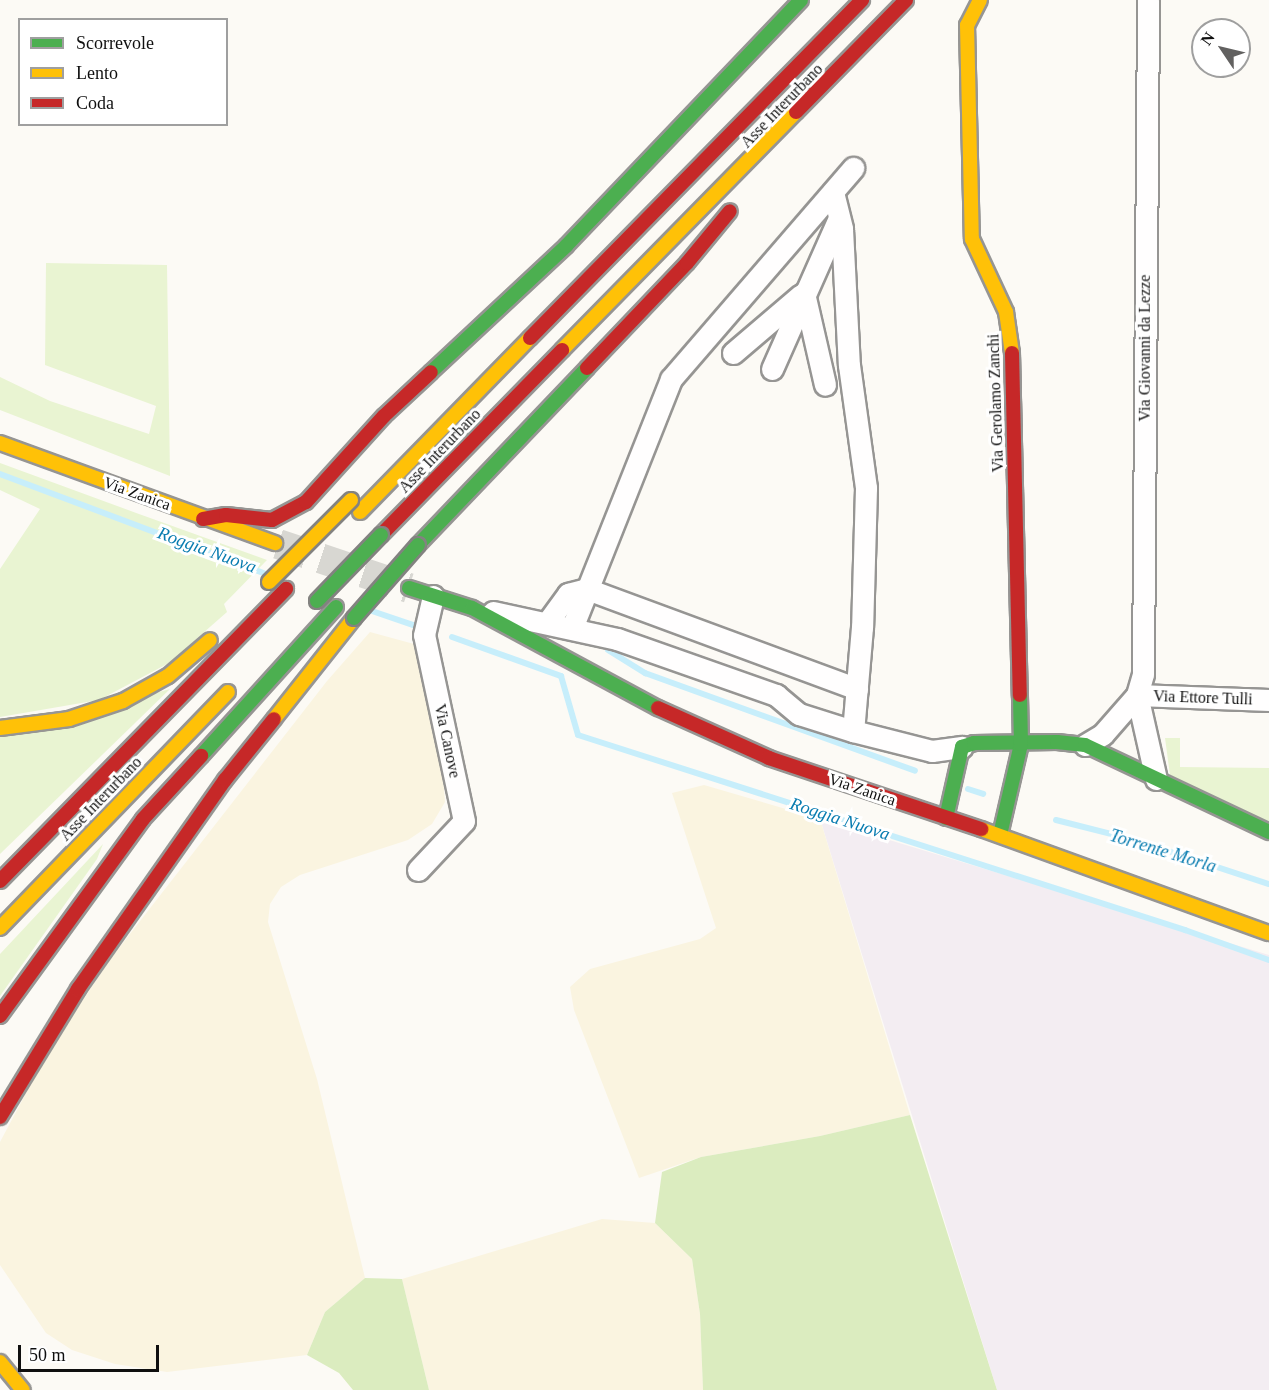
<!DOCTYPE html>
<style>
body{margin:0}
#map{position:relative;width:1269px;height:1390px;overflow:hidden;background:#fcfaf5;font-family:"Times New Roman",serif}
div>[style]{position:absolute}
[style*='--x']{left:calc(var(--x)*1px);top:calc(var(--y)*1px);width:calc(var(--w)*1px);rotate:calc(var(--a)*1deg)}
.industrial>*{inset:0;background:#f3edf2}
.farmland>*{inset:0;background:#faf4e0}
.green>*{inset:0;background:#e9f4d2}
.forest>*{inset:0;background:#dbecbf}
.stream>*{height:6px;margin:-3px;padding:0 3px;transform-origin:3px;border-radius:3px;background:#c7eefb}
.secondary-tunnel>*{height:30px;margin-top:-15px;transform-origin:0;background:repeating-linear-gradient(90deg,#d8d7d2 0 30px,transparent 0 45px)}
.roads{filter:drop-shadow(2px 0 #969593) drop-shadow(-2px 0 #969593) drop-shadow(0 2px #969593) drop-shadow(0 -2px #969593)}
.street>*{height:21px;margin:-10.5px;padding:0 10.5px;transform-origin:10.5px;border-radius:10.5px;background:#fffefe}
.fast>*{height:14px;margin:-7px;padding:0 7px;transform-origin:7px;border-radius:7px;background:#4caf50}
.slow>*{height:14px;margin:-7px;padding:0 7px;transform-origin:7px;border-radius:7px;background:#ffc107}
.jam>*{height:14px;margin:-7px;padding:0 7px;transform-origin:7px;border-radius:7px;background:#c62828}
.bridges{filter:drop-shadow(2px 0 #838280) drop-shadow(-2px 0 #838280) drop-shadow(0 2px #838280) drop-shadow(0 -2px #838280)}
.fast-bridge>*{height:14px;margin:-7px;padding:0 7px;transform-origin:7px;border-radius:7px;background:#4caf50}
.slow-bridge>*{height:14px;margin:-7px;padding:0 7px;transform-origin:7px;border-radius:7px;background:#ffc107}
span{translate:-50% -50%;white-space:nowrap;text-align:center;line-height:1.15;-webkit-text-stroke:6px #fff;paint-order:stroke}
.street-label{font-size:16px;color:#0f0f0f}
.water-label{font-size:18px;color:#097cb0;font-style:italic}
.legend{position:absolute;left:18px;top:18px;width:210px;height:108px;box-sizing:border-box;background:#fff;border:2px solid #9f9f9f;margin:0;padding:8px 10px;list-style:none;font-size:18px;color:#0f0f0f}
.legend li{display:flex;align-items:center;gap:12px;height:30px}
.legend b{width:30px;border:2px solid #9f9f9f}
.north{position:absolute;left:1191px;top:18px;width:60px;height:60px;box-sizing:border-box;background:#fff;border:2px solid #9f9f9f;border-radius:50%;rotate:305deg;font-size:16px;font-weight:700;line-height:24px;text-align:center;color:#0f0f0f}
.north::after{content:'';display:block;margin:auto;width:21px;height:27px;background:#626160;clip-path:polygon(50% 0,100% 100%,50% 72%,0 100%)}
.scale{position:absolute;left:18px;top:1345px;width:141px;height:27px;box-sizing:border-box;border:3px solid #0f0f0f;border-top:0;padding-left:8px;font-size:18px;line-height:21px;white-space:nowrap;color:#0f0f0f;-webkit-text-stroke:4px #fff;paint-order:stroke}
</style>
<div id="map">
<div class="industrial">
<i style="clip-path:polygon(820px 819px,1269px 955px,1269px 1390px,997px 1390px)"></i>
</div>
<div class="farmland">
<i style="clip-path:polygon(370px 632px,414px 644px,442px 765px,445px 802px,432px 824px,408px 840px,300px 875px,281px 887px,270px 904px,268px 922px,317px 1079px,365px 1278px,325px 1312px,307px 1355px,167px 1372px,115px 1364px,72px 1350px,46px 1333px,0 1265px,0 1142px,49px 1050px,112px 957px,327px 681px)"></i>
<i style="clip-path:polygon(704px 785px,820px 819px,910px 1115px,820px 1136px,701px 1157px,639px 1178px,574px 1010px,570px 987px,590px 969px,700px 939px,716px 928px,672px 793px)"></i>
<i style="clip-path:polygon(602px 1219px,655px 1223px,692px 1259px,700px 1314px,703px 1390px,429px 1390px,402px 1279px)"></i>
</div>
<div class="green">
<i style="clip-path:polygon(46px 263px,167px 265px,170px 476px,0 410px,0 377px,50px 401px,149px 434px,156px 406px,45px 365px)"></i>
<i style="clip-path:polygon(0 463px,139px 514px,267px 560px,224px 604px,227px 612px,169px 663px,99px 700px,0 717px,0 569px,40px 509px,0 490px)"></i>
<i style="clip-path:polygon(170px 689px,100px 757px,0 854px,0 736px)"></i>
<i style="clip-path:polygon(1165px 738px,1180px 738px,1180px 767px,1269px 768px,1269px 822px,1170px 775px)"></i>
<i style="clip-path:polygon(103px 844px,97px 859px,0 996px,0 954px)"></i>
</div>
<div class="forest">
<i style="clip-path:polygon(910px 1115px,997px 1390px,703px 1390px,700px 1314px,692px 1259px,655px 1223px,662px 1172px,701px 1157px,820px 1136px)"></i>
<i style="clip-path:polygon(365px 1278px,402px 1279px,429px 1390px,353px 1390px,339px 1373px,307px 1355px,325px 1312px)"></i>
</div>
<div class="stream">
<i style="--x:0;--y:474;--w:282;--a:20.6"></i>
<i style="--x:372;--y:611;--w:43;--a:18.9"></i>
<i style="--x:452;--y:637;--w:116;--a:19.7"></i>
<i style="--x:561;--y:676;--w:61;--a:73.9"></i>
<i style="--x:578;--y:735;--w:638;--a:17.81"></i>
<i style="--x:1185;--y:930;--w:89;--a:19.7"></i>
<i style="--x:608;--y:650;--w:44;--a:31.9"></i>
<i style="--x:645;--y:673;--w:287;--a:19.9"></i>
<i style="--x:968;--y:789;--w:16;--a:18"></i>
<i style="--x:1056;--y:820;--w:81;--a:14.2"></i>
<i style="--x:1135;--y:840;--w:141;--a:18.2"></i>
</div>
<div class="secondary-tunnel">
<i style="--x:278;--y:544;--w:138;--a:18.6"></i>
</div>
<div class="roads">
<div class="street">
<i style="--x:833;--y:192;--w:38;--a:76"></i>
<i style="--x:842;--y:229;--w:136;--a:87.1"></i>
<i style="--x:849;--y:365;--w:124;--a:82.1"></i>
<i style="--x:866;--y:488;--w:139;--a:91.6"></i>
<i style="--x:862;--y:627;--w:104;--a:94.9"></i>
<i style="--x:804;--y:293;--w:94;--a:77.1"></i>
<i style="--x:733;--y:353;--w:89;--a:-40.5"></i>
<i style="--x:772;--y:369;--w:165;--a:-66.1"></i>
<i style="--x:493;--y:612;--w:127;--a:12.3"></i>
<i style="--x:617;--y:639;--w:169;--a:19.4"></i>
<i style="--x:776;--y:695;--w:30;--a:40"></i>
<i style="--x:799;--y:714;--w:57;--a:17.5"></i>
<i style="--x:853;--y:731;--w:81;--a:14.2"></i>
<i style="--x:932;--y:751;--w:30;--a:-8"></i>
<i style="--x:547;--y:623;--w:36;--a:-54"></i>
<i style="--x:568;--y:594;--w:20;--a:-15"></i>
<i style="--x:587;--y:589;--w:288;--a:20.3"></i>
<i style="--x:572;--y:628;--w:268;--a:-68.3"></i>
<i style="--x:671;--y:379;--w:279;--a:-49.2"></i>
<i style="--x:1137;--y:695;--w:132;--a:2.2"></i>
<i style="--x:1137;--y:695;--w:86;--a:77.3"></i>
<i style="--x:1085;--y:745;--w:21;--a:-31"></i>
<i style="--x:1103;--y:734;--w:52;--a:-48.9"></i>
<i style="--x:1137;--y:695;--w:22;--a:-74"></i>
<i style="--x:1143;--y:674;--w:674;--a:-89.57"></i>
<i style="--x:418;--y:870;--w:67;--a:-46.8"></i>
<i style="--x:464;--y:821;--w:190;--a:-102.1"></i>
<i style="--x:424;--y:635;--w:40;--a:-77"></i>
</div>
<div class="fast">
<i style="--x:431;--y:372;--w:185;--a:-43"></i>
<i style="--x:566;--y:246;--w:340;--a:-46.3"></i>
<i style="--x:418;--y:545;--w:245;--a:-46.3"></i>
<i style="--x:409;--y:588;--w:66;--a:17.6"></i>
<i style="--x:472;--y:608;--w:211;--a:28.3"></i>
<i style="--x:201;--y:756;--w:201;--a:-47.8"></i>
<i style="--x:946;--y:818;--w:73;--a:-77.3"></i>
<i style="--x:962;--y:747;--w:13;--a:-18"></i>
<i style="--x:974;--y:743;--w:83;--a:-0.7"></i>
<i style="--x:1057;--y:742;--w:28;--a:6"></i>
<i style="--x:1085;--y:745;--w:204;--a:25.3"></i>
<i style="--x:1000;--y:835;--w:93;--a:-77"></i>
<i style="--x:1021;--y:744;--w:49;--a:-91.2"></i>
</div>
<div class="slow">
<i style="--x:980;--y:0;--w:28;--a:117"></i>
<i style="--x:967;--y:25;--w:214;--a:88.7"></i>
<i style="--x:972;--y:239;--w:81;--a:65"></i>
<i style="--x:1006;--y:312;--w:41;--a:81.7"></i>
<i style="--x:562;--y:350;--w:334;--a:-45.5"></i>
<i style="--x:0;--y:443;--w:293;--a:20"></i>
<i style="--x:360;--y:512;--w:243;--a:-45.7"></i>
<i style="--x:274;--y:719;--w:129;--a:-51.6"></i>
<i style="--x:0;--y:728;--w:70;--a:-7.4"></i>
<i style="--x:69;--y:719;--w:57;--a:-18.4"></i>
<i style="--x:123;--y:701;--w:51;--a:-29.1"></i>
<i style="--x:168;--y:676;--w:55;--a:-40.6"></i>
<i style="--x:981;--y:829;--w:306;--a:19.9"></i>
<i style="--x:0;--y:928;--w:328;--a:-46"></i>
<i style="--x:0;--y:1362;--w:36;--a:51"></i>
</div>
<div class="jam">
<i style="--x:796;--y:112;--w:157;--a:-45.5"></i>
<i style="--x:530;--y:338;--w:474;--a:-45.5"></i>
<i style="--x:1012;--y:353;--w:342;--a:88.7"></i>
<i style="--x:587;--y:368;--w:145;--a:-46.4"></i>
<i style="--x:687;--y:263;--w:67;--a:-50.4"></i>
<i style="--x:203;--y:519;--w:23;--a:-10"></i>
<i style="--x:226;--y:515;--w:46;--a:6.2"></i>
<i style="--x:272;--y:520;--w:38;--a:-28"></i>
<i style="--x:306;--y:502;--w:116;--a:-47.8"></i>
<i style="--x:384;--y:416;--w:64;--a:-43.1"></i>
<i style="--x:381;--y:535;--w:259;--a:-45.6"></i>
<i style="--x:658;--y:708;--w:122;--a:24.2"></i>
<i style="--x:769;--y:758;--w:224;--a:18.5"></i>
<i style="--x:0;--y:881;--w:409;--a:-45.6"></i>
<i style="--x:0;--y:1016;--w:243;--a:-54"></i>
<i style="--x:143;--y:819;--w:86;--a:-47.4"></i>
<i style="--x:0;--y:1117;--w:150;--a:-58.6"></i>
<i style="--x:78;--y:989;--w:256;--a:-54.9"></i>
<i style="--x:225;--y:780;--w:78;--a:-51.2"></i>
</div>
</div>
<div class="bridges">
<div class="fast-bridge">
<i style="--x:317;--y:601;--w:92;--a:-45.9"></i>
<i style="--x:354;--y:618;--w:97;--a:-48.8"></i>
</div>
<div class="slow-bridge">
<i style="--x:269;--y:582;--w:116;--a:-45"></i>
</div>
</div>
<div class="street-label">
<span style="left:782px;top:106px;rotate:-46deg">Asse Interurbano</span>
<span style="left:1145px;top:348px;rotate:-90deg">Via Giovanni da Lezze</span>
<span style="left:996px;top:403px;rotate:-92deg">Via Gerolamo Zanchi</span>
<span style="left:440px;top:451px;rotate:-46deg">Asse Interurbano</span>
<span style="left:137px;top:494px;rotate:20deg">Via Zanica</span>
<span style="left:1203px;top:698px;rotate:2deg">Via Ettore Tulli</span>
<span style="left:447px;top:741px;rotate:78deg">Via Canove</span>
<span style="left:862px;top:790px;rotate:19deg">Via Zanica</span>
<span style="left:101px;top:799px;rotate:-46deg">Asse Interurbano</span>
</div>
<div class="water-label">
<span style="left:207px;top:550px;rotate:20deg">Roggia Nuova</span>
<span style="left:840px;top:819px;rotate:18deg">Roggia Nuova</span>
<span style="left:1163px;top:851px;rotate:17deg">Torrente Morla</span>
</div>
<ul class="legend">
<li><b style="height:8px;background:#4caf50"></b>Scorrevole</li>
<li><b style="height:8px;background:#ffc107"></b>Lento</li>
<li><b style="height:8px;background:#c62828"></b>Coda</li>
</ul>
<div class="north">N</div>
<div class="scale">50 m</div>
</div>
